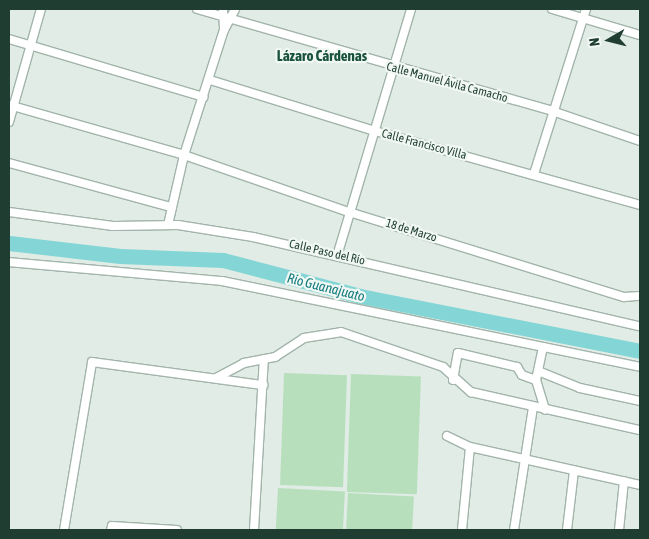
<!DOCTYPE html>
<meta charset="utf-8">
<style>
body{margin:0}
#map{position:relative;width:649px;height:539px;overflow:hidden;background:#e0ece5;font-family:"Asap Condensed",sans-serif}
div>[style]{position:absolute}
[style*='--x']{left:calc(var(--x)*1px);top:calc(var(--y)*1px);width:calc(var(--w)*1px);rotate:calc(var(--a)*1deg)}
.green>*{inset:0;background:#b7dfbc;transform-origin:0 0}
.river>*{height:15px;margin:-7.5px;padding:0 7.5px;transform-origin:7.5px;border-radius:7.5px;background:#83d5d6}
.roads{filter:drop-shadow(1px 0 #a2b4ab) drop-shadow(-1px 0 #a2b4ab) drop-shadow(0 1px #a2b4ab) drop-shadow(0 -1px #a2b4ab)}
.street>*{height:8px;margin:-4px;padding:0 4px;transform-origin:4px;border-radius:4px;background:#fff}
span{translate:-50% -50%;white-space:nowrap;text-align:center;line-height:1.15;-webkit-text-stroke:4.5px #f1f8f3;paint-order:stroke}
.street-label{font-size:12px;color:#1f3e31}
.water-label{font-size:14px;color:#147c7f;font-style:italic}
.quarter-label{font-size:15px;color:#19523c;font-weight:700}
.frame{position:absolute;inset:0;border:10px solid #1f3e31;pointer-events:none}
.north{position:absolute;left:584px;top:15px;width:50px;height:50px;-webkit-text-stroke:4px #f1f8f3;paint-order:stroke;rotate:262deg;font-size:14px;font-weight:700;line-height:20px;text-align:center;color:#1f3e31}
.north::after{content:'';display:block;margin:auto;width:18px;height:22px;background:#1f3e31;clip-path:polygon(50% 0,100% 100%,50% 72%,0 100%)}
</style>
<div id="map">
<div class="green">
<i style="left:284px;top:373px;width:63px;height:112px;rotate:2deg"></i>
<i style="left:351px;top:374px;width:70px;height:118px;rotate:2deg"></i>
<i style="left:278px;top:488px;width:67px;height:42px;rotate:3deg"></i>
<i style="left:348px;top:493px;width:66px;height:37px;rotate:3deg"></i>
</div>
<div class="river">
<i style="--x:9;--y:243;--w:112;--a:6.7"></i>
<i style="--x:120;--y:256;--w:103;--a:2.2"></i>
<i style="--x:223;--y:260;--w:142;--a:14.7"></i>
<i style="--x:360;--y:296;--w:285;--a:11.1"></i>
</div>
<div class="roads">
<div class="street">
<i style="--x:197;--y:9;--w:369;--a:16"></i>
<i style="--x:552;--y:111;--w:93;--a:18.8"></i>
<i style="--x:223;--y:9;--w:21;--a:87"></i>
<i style="--x:552;--y:9;--w:92;--a:16.5"></i>
<i style="--x:9;--y:39;--w:203;--a:16.6"></i>
<i style="--x:210;--y:80;--w:173;--a:17.2"></i>
<i style="--x:375;--y:131;--w:275;--a:15.6"></i>
<i style="--x:9;--y:105;--w:182;--a:15.9"></i>
<i style="--x:184;--y:155;--w:175;--a:19.1"></i>
<i style="--x:349;--y:212;--w:288;--a:17.2"></i>
<i style="--x:624;--y:297;--w:16;--a:-4"></i>
<i style="--x:9;--y:122;--w:117;--a:-74.2"></i>
<i style="--x:9;--y:163;--w:168;--a:15.2"></i>
<i style="--x:534;--y:174;--w:173;--a:-72.5"></i>
<i style="--x:9;--y:212;--w:105;--a:7.7"></i>
<i style="--x:113;--y:226;--w:65;--a:-0.9"></i>
<i style="--x:178;--y:225;--w:76;--a:9.1"></i>
<i style="--x:253;--y:237;--w:397;--a:13"></i>
<i style="--x:168;--y:225;--w:72;--a:-77.1"></i>
<i style="--x:184;--y:155;--w:131;--a:-72.3"></i>
<i style="--x:224;--y:30;--w:24;--a:-62"></i>
<i style="--x:337;--y:256;--w:258;--a:-73.3"></i>
<i style="--x:9;--y:262;--w:214;--a:5.1"></i>
<i style="--x:222;--y:281;--w:427;--a:11.6"></i>
<i style="--x:543;--y:347;--w:34;--a:102"></i>
<i style="--x:536;--y:380;--w:31;--a:73"></i>
<i style="--x:538;--y:371;--w:45;--a:22"></i>
<i style="--x:580;--y:388;--w:61;--a:12.2"></i>
<i style="--x:216;--y:378;--w:32;--a:-28"></i>
<i style="--x:244;--y:363;--w:32;--a:-11"></i>
<i style="--x:275;--y:357;--w:35;--a:-33"></i>
<i style="--x:304;--y:338;--w:37;--a:-9"></i>
<i style="--x:341;--y:332;--w:108;--a:18.9"></i>
<i style="--x:443;--y:367;--w:38;--a:42"></i>
<i style="--x:471;--y:392;--w:173;--a:12.7"></i>
<i style="--x:453;--y:380;--w:27;--a:-80"></i>
<i style="--x:458;--y:353;--w:61;--a:13.3"></i>
<i style="--x:517;--y:367;--w:9;--a:58"></i>
<i style="--x:522;--y:375;--w:15;--a:20"></i>
<i style="--x:447;--y:436;--w:25;--a:26"></i>
<i style="--x:470;--y:447;--w:174;--a:12.6"></i>
<i style="--x:64;--y:530;--w:170;--a:-80.5"></i>
<i style="--x:92;--y:362;--w:173;--a:7.7"></i>
<i style="--x:111;--y:530;--w:4;--a:-76"></i>
<i style="--x:112;--y:526;--w:65;--a:3.5"></i>
<i style="--x:254;--y:530;--w:171;--a:-86.7"></i>
<i style="--x:462;--y:530;--w:83;--a:-84.5"></i>
<i style="--x:514;--y:530;--w:124;--a:-81.2"></i>
<i style="--x:567;--y:530;--w:60;--a:-83.3"></i>
<i style="--x:619;--y:530;--w:49;--a:-84.2"></i>
</div>
</div>
<div class="street-label">
<span style="left:447px;top:83px;rotate:15deg">Calle Manuel Ávila Camacho</span>
<span style="left:424px;top:145px;rotate:15deg">Calle Francisco Villa</span>
<span style="left:411px;top:231px;rotate:17deg">18 de Marzo</span>
<span style="left:327px;top:253px;rotate:13deg">Calle Paso del Río</span>
</div>
<div class="water-label">
<span style="left:326px;top:287px;rotate:14deg">Río Guanajuato</span>
</div>
<div class="quarter-label">
<span style="left:322px;top:56px">Lázaro Cárdenas</span>
</div>
<div class="frame"></div>
<div class="north">N</div>
</div>
